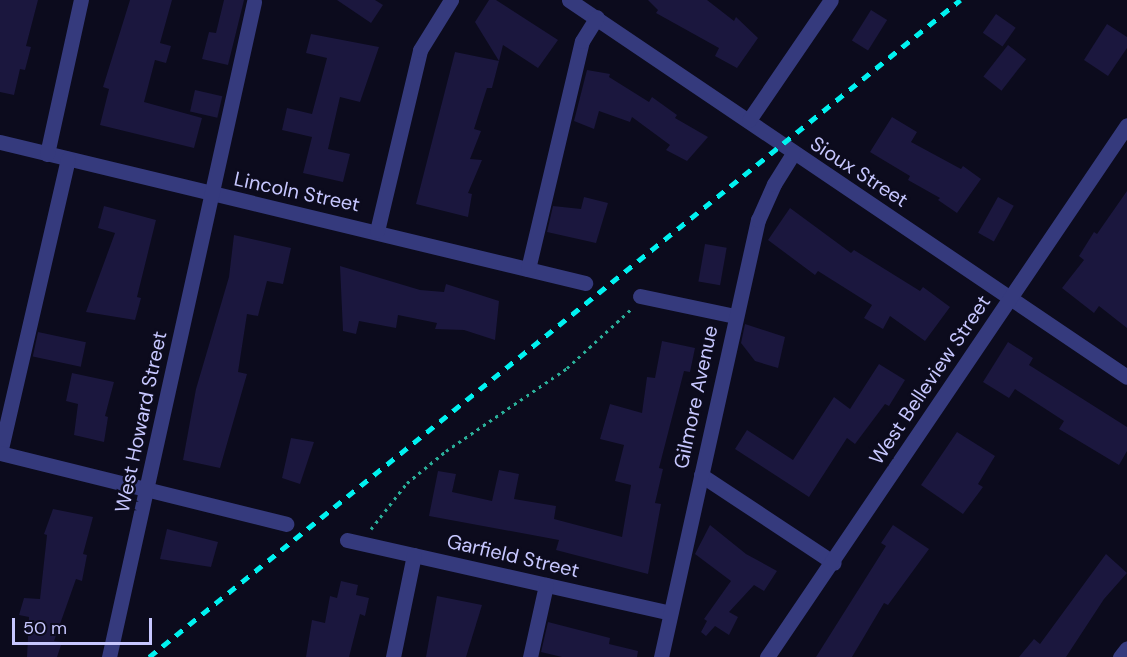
<!DOCTYPE html>
<style>
body{margin:0}
#map{position:relative;width:1127px;height:657px;overflow:hidden;background:#0c0b1d;font-family:"DM Sans",sans-serif}
div>[style]{position:absolute}
[style*='--x']{left:calc(var(--x)*1px);top:calc(var(--y)*1px);width:calc(var(--w)*1px);rotate:calc(var(--a)*1deg)}
.building>*{inset:0;background:#1b173e;transform-origin:0 0}
.path>*{height:3px;margin-top:-1.5px;transform-origin:0;background:repeating-linear-gradient(90deg,#2ab09a 0 3px,transparent 0 7.5px)}
.minor>*{height:15px;margin:-7.5px;padding:0 7.5px;transform-origin:7.5px;border-radius:7.5px;background:#353a7d}
.rail>*{height:4.5px;margin-top:-2.25px;transform-origin:0;background:repeating-linear-gradient(90deg,#00f2f0 0 9px,transparent 0 17px)}
span{translate:-50% -50%;white-space:nowrap;text-align:center;line-height:1.15;-webkit-text-stroke:5px #0c0b1d;paint-order:stroke}
.street-label{font-size:20px;color:#c7c7ff}
.scale{position:absolute;left:12px;top:618px;width:140px;height:27px;box-sizing:border-box;border:3px solid #c7c7ff;border-top:0;padding-left:8px;font-size:18px;line-height:21px;white-space:nowrap;color:#c7c7ff;-webkit-text-stroke:4px #0c0b1d;paint-order:stroke}
</style>
<div id="map">
<div class="building">
<i style="clip-path:polygon(0 0,38px 0,26px 46px,31px 47px,25px 70px,20px 69px,14px 95px,0 92px)"></i>
<i style="clip-path:polygon(130px 0,172px 0,160px 43px,171px 46px,166px 63px,155px 60px,144px 102px,202px 118px,194px 148px,100px 125px,109px 89px,103px 87px)"></i>
<i style="clip-path:polygon(224px 0,244px 0,228px 65px,202px 59px,209px 32px,216px 33px)"></i>
<i style="clip-path:polygon(337px 0,375px 0,383px 5px,371px 23px)"></i>
<i style="clip-path:polygon(489px 0,496px 0,558px 40px,538px 68px,503px 45px,499px 61px,475px 22px)"></i>
<i style="clip-path:polygon(648px 0,707px 0,734px 21px,736px 17px,758px 38px,737px 68px,715px 56px,719px 48px,656px 13px,658px 10px)"></i>
<i style="left:871px;top:10px;width:19px;height:36px;rotate:32deg"></i>
<i style="left:996px;top:14px;width:24px;height:23px;rotate:35deg"></i>
<i style="clip-path:polygon(1107px 24px,1127px 37px,1127px 48px,1108px 76px,1084px 60px)"></i>
<i style="clip-path:polygon(311px 34px,379px 47px,360px 102px,340px 97px,328px 149px,350px 154px,343px 182px,303px 173px,312px 137px,282px 130px,287px 108px,312px 114px,327px 58px,306px 53px)"></i>
<i style="left:1008px;top:45px;width:23px;height:40px;rotate:38deg"></i>
<i style="clip-path:polygon(455px 52px,499px 61px,492px 88px,487px 88px,474px 129px,481px 131px,470px 159px,482px 160px,468px 193px,472px 194px,468px 217px,416px 204px)"></i>
<i style="clip-path:polygon(587px 70px,610px 74px,609px 77px,649px 102px,652px 97px,677px 115px,675px 118px,708px 137px,687px 161px,666px 150px,670px 145px,632px 117px,630px 122px,599px 111px,594px 129px,574px 121px)"></i>
<i style="left:195px;top:90px;width:28px;height:22px;rotate:13deg"></i>
<i style="clip-path:polygon(892px 117px,917px 132px,911px 142px,961px 169px,963px 166px,981px 179px,957px 213px,938px 200px,940px 198px,908px 180px,910px 176px,870px 152px)"></i>
<i style="clip-path:polygon(1127px 191px,1127px 328px,1099px 306px,1094px 313px,1062px 288px,1084px 260px,1079px 256px,1094px 232px,1097px 234px)"></i>
<i style="clip-path:polygon(584px 197px,608px 203px,596px 243px,547px 232px,553px 206px,581px 209px)"></i>
<i style="left:998px;top:197px;width:18px;height:41px;rotate:29deg"></i>
<i style="clip-path:polygon(104px 206px,156px 220px,137px 297px,141px 298px,135px 320px,86px 312px,115px 233px,98px 228px)"></i>
<i style="clip-path:polygon(790px 208px,851px 253px,854px 250px,920px 291px,923px 287px,950px 307px,925px 341px,890px 316px,883px 329px,864px 318px,872px 305px,818px 271px,815px 275px,768px 240px)"></i>
<i style="clip-path:polygon(234px 235px,291px 248px,283px 284px,267px 281px,258px 316px,247px 314px,238px 372px,247px 374px,220px 468px,183px 460px,196px 389px,229px 277px)"></i>
<i style="left:705px;top:244px;width:22px;height:38px;rotate:10deg"></i>
<i style="clip-path:polygon(340px 266px,420px 290px,444px 292px,446px 284px,499px 301px,495px 340px,464px 330px,435px 329px,437px 323px,398px 315px,396px 328px,359px 321px,356px 334px,343px 331px)"></i>
<i style="clip-path:polygon(745px 324px,785px 337px,778px 368px,755px 361px,741px 343px)"></i>
<i style="left:38px;top:332px;width:49px;height:25px;rotate:12deg"></i>
<i style="clip-path:polygon(662px 341px,695px 348px,690px 372px,684px 371px,659px 468px,663px 469px,655px 503px,661px 504px,648px 574px,556px 550px,559px 540px,429px 516px,438px 471px,456px 474px,452px 492px,492px 501px,499px 470px,519px 474px,514px 499px,556px 506px,554px 519px,622px 537px,631px 485px,615px 481px,624px 445px,600px 439px,610px 404px,642px 413px,647px 377px,655px 378px)"></i>
<i style="clip-path:polygon(1008px 342px,1033px 358px,1029px 365px,1127px 427px,1127px 451px,1119px 465px,1059px 429px,1064px 421px,1015px 389px,1009px 398px,983px 382px)"></i>
<i style="clip-path:polygon(879px 364px,905px 380px,889px 406px,885px 404px,855px 444px,847px 438px,809px 497px,735px 449px,747px 430px,793px 460px,834px 397px,850px 409px)"></i>
<i style="clip-path:polygon(72px 373px,114px 382px,105px 416px,108px 417px,104px 442px,74px 435px,78px 404px,66px 401px)"></i>
<i style="clip-path:polygon(957px 432px,995px 456px,978px 484px,983px 487px,963px 514px,921px 485px)"></i>
<i style="clip-path:polygon(291px 438px,314px 442px,300px 484px,282px 478px)"></i>
<i style="clip-path:polygon(53px 509px,93px 517px,83px 554px,87px 555px,82px 581px,76px 579px,54px 641px,62px 642px,57px 657px,27px 657px,29px 617px,19px 615px,24px 598px,40px 599px,47px 535px,44px 534px)"></i>
<i style="clip-path:polygon(710px 525px,746px 554px,777px 571px,764px 591px,754px 585px,729px 612px,738px 617px,729px 635px,715px 626px,706px 636px,701px 632px,707px 621px,704px 619px,731px 581px,695px 554px)"></i>
<i style="clip-path:polygon(893px 525px,929px 549px,888px 605px,884px 603px,852px 657px,816px 657px,886px 546px,881px 543px)"></i>
<i style="clip-path:polygon(167px 529px,218px 542px,211px 567px,160px 559px)"></i>
<i style="clip-path:polygon(1106px 554px,1127px 573px,1104px 599px,1066px 657px,1019px 657px,1034px 639px,1040px 644px)"></i>
<i style="clip-path:polygon(341px 581px,358px 585px,356px 595px,369px 598px,365px 616px,360px 614px,349px 657px,306px 657px,312px 620px,325px 623px,330px 596px,337px 598px)"></i>
<i style="clip-path:polygon(437px 596px,482px 605px,466px 657px,426px 657px)"></i>
<i style="clip-path:polygon(548px 622px,610px 638px,609px 644px,638px 651px,637px 657px,562px 657px,541px 652px)"></i>
</div>
<div class="path">
<i style="--x:371;--y:529;--w:58;--a:-52"></i>
<i style="--x:407;--y:483;--w:50;--a:-39.4"></i>
<i style="--x:446;--y:451;--w:147;--a:-34.4"></i>
<i style="--x:567;--y:368;--w:86;--a:-42.6"></i>
</div>
<div class="minor">
<i style="--x:569;--y:0;--w:673;--a:34.04"></i>
<i style="--x:749;--y:120;--w:145;--a:-55.7"></i>
<i style="--x:0;--y:142;--w:602;--a:13.55"></i>
<i style="--x:47;--y:154;--w:158;--a:-77.6"></i>
<i style="--x:377;--y:231;--w:186;--a:-76.6"></i>
<i style="--x:420;--y:50;--w:59;--a:-58.2"></i>
<i style="--x:528;--y:269;--w:234;--a:-76.7"></i>
<i style="--x:582;--y:41;--w:28;--a:-58"></i>
<i style="--x:640;--y:296;--w:97;--a:11.9"></i>
<i style="--x:0;--y:453;--w:302;--a:-77"></i>
<i style="--x:0;--y:453;--w:295;--a:13.9"></i>
<i style="--x:701;--y:475;--w:159;--a:33.5"></i>
<i style="--x:347;--y:540;--w:331;--a:12.7"></i>
<i style="--x:109;--y:657;--w:671;--a:-77.52"></i>
<i style="--x:393;--y:657;--w:104;--a:-78.4"></i>
<i style="--x:530;--y:657;--w:74;--a:-77.5"></i>
<i style="--x:661;--y:657;--w:448;--a:-77.5"></i>
<i style="--x:758;--y:220;--w:39;--a:-66"></i>
<i style="--x:774;--y:184;--w:36;--a:-58"></i>
<i style="--x:767;--y:657;--w:642;--a:-55.91"></i>
<i style="--x:1120;--y:657;--w:11;--a:-52"></i>
</div>
<div class="rail">
<i style="--x:149;--y:657;--w:1044;--a:-39.01"></i>
</div>
<div class="street-label">
<span style="left:859px;top:172px;rotate:33deg">Sioux Street</span>
<span style="left:297px;top:192px;rotate:12deg">Lincoln Street</span>
<span style="left:930px;top:380px;rotate:-56deg">West Belleview Street</span>
<span style="left:696px;top:397px;rotate:-78deg">Gilmore Avenue</span>
<span style="left:141px;top:422px;rotate:-78deg">West Howard Street</span>
<span style="left:513px;top:556px;rotate:13deg">Garfield Street</span>
</div>
<div class="scale">50 m</div>
</div>
